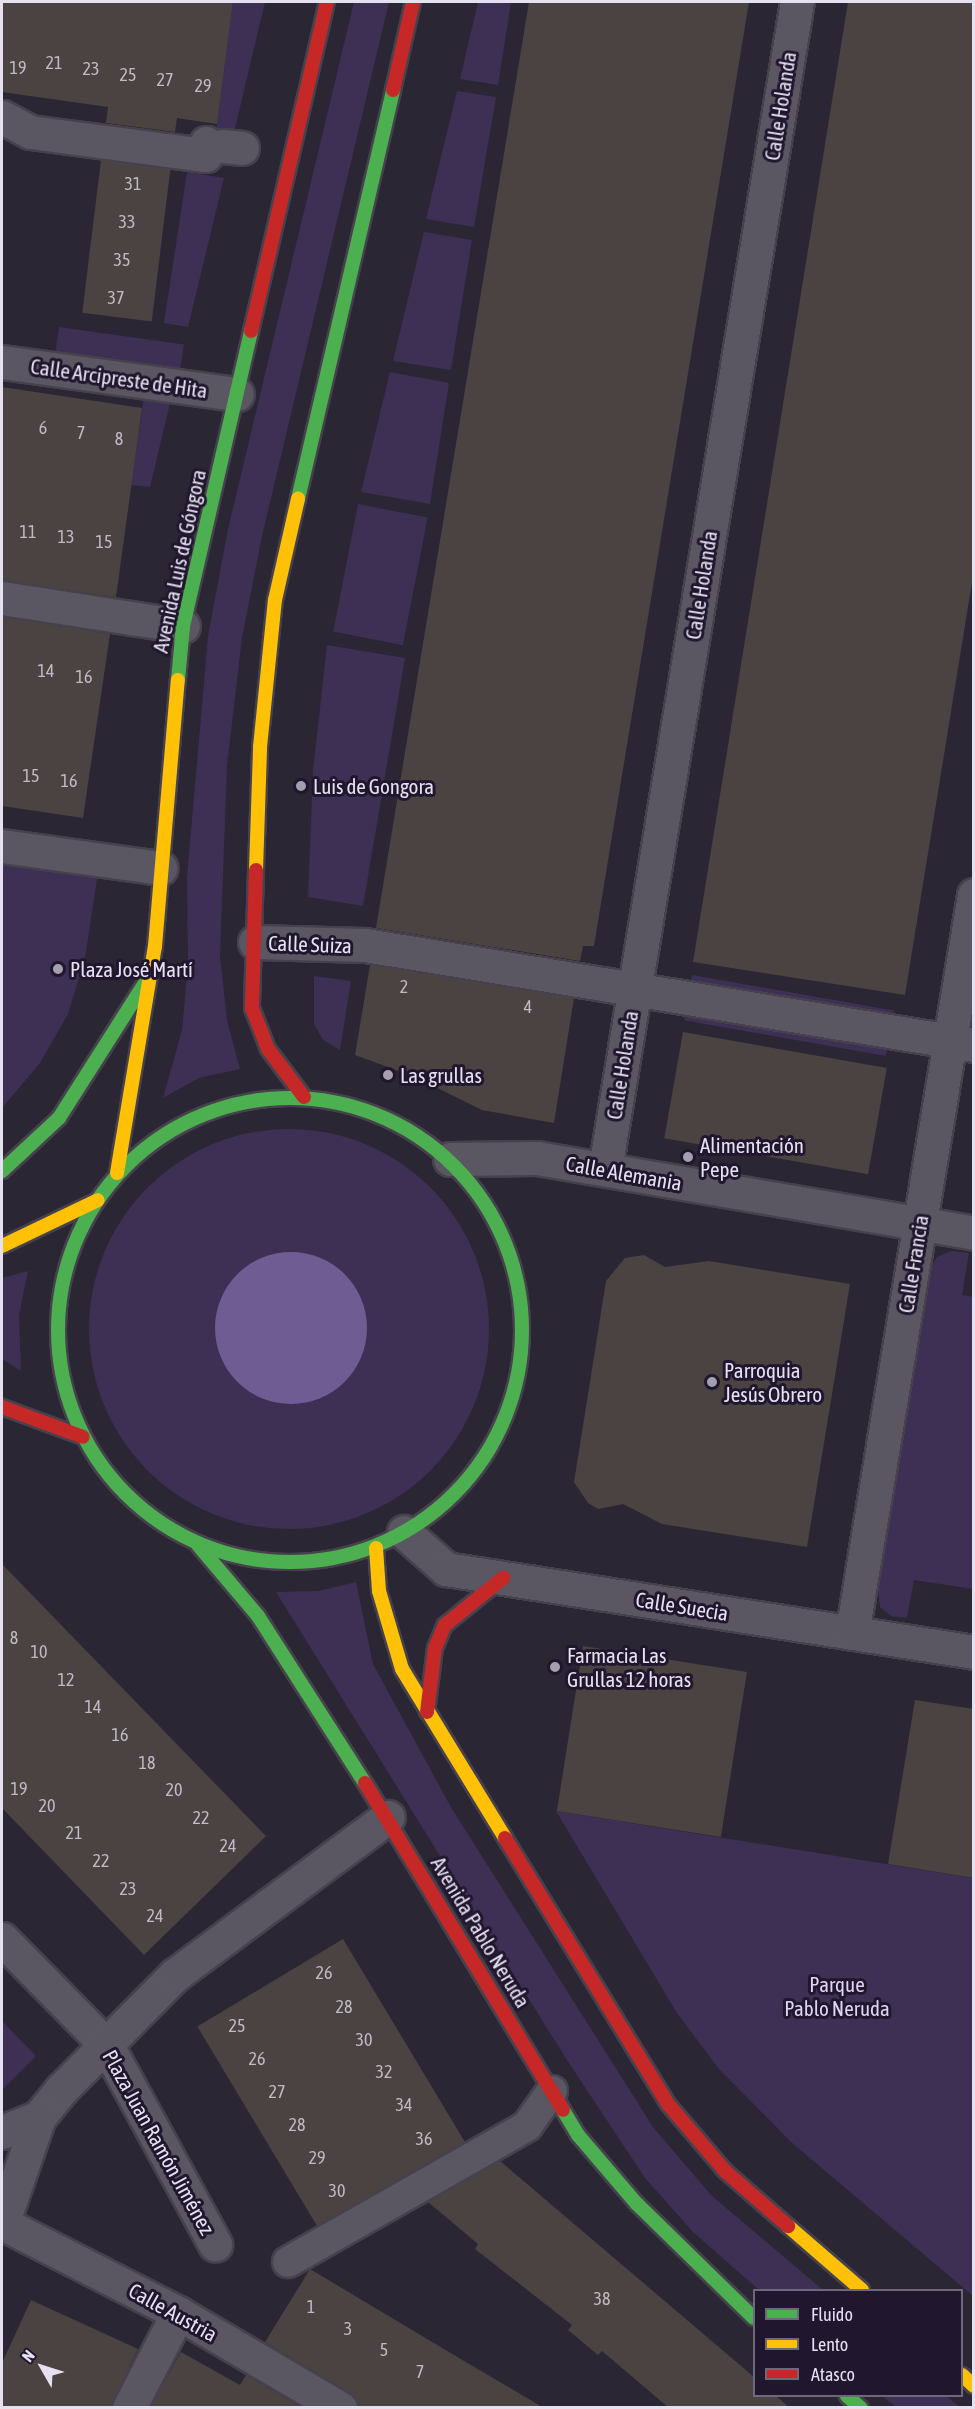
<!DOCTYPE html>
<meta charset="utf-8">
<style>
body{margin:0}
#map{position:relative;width:975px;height:2409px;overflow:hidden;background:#2a2633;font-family:"Asap Condensed",sans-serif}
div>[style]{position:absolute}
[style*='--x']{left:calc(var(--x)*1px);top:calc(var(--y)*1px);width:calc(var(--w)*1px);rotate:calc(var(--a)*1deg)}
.green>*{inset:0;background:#3d3054;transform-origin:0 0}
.round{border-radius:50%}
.water>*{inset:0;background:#6f5c93}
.building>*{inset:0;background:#4a4342;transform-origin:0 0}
.roads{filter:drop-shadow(2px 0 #46424d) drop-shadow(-2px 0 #46424d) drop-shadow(0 2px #46424d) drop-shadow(0 -2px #46424d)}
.lane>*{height:30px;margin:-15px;padding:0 15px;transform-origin:15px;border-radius:15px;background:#5b5762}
.street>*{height:33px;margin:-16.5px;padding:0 16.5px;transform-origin:16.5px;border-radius:16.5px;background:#5b5762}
.fast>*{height:14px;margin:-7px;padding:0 7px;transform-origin:7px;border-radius:7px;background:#4caf50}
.fast>.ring{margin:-7px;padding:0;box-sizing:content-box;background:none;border:14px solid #4caf50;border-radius:50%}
.slow>*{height:14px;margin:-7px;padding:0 7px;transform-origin:7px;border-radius:7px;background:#ffc107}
.jam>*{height:14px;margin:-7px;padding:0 7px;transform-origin:7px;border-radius:7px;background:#c62828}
.dots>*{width:16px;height:16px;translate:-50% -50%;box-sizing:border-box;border:3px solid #20172e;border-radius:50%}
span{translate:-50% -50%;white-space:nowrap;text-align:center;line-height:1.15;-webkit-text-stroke:6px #20172e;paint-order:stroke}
.number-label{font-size:18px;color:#bfbac5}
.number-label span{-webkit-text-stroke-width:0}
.street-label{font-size:21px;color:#e6e1f1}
.poi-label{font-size:21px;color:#e6e1f1}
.left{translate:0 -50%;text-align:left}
.park-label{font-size:21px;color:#dfd3f6}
.frame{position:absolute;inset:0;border:3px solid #e6e1f1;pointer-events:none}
.legend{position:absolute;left:753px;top:2289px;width:210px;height:108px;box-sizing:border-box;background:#20172e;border:2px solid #6f687c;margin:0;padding:8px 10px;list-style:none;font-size:18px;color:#e6e1f1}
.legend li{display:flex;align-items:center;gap:12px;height:30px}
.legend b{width:30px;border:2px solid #6f687c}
.north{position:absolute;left:12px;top:2337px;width:60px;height:60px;-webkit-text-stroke:4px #20172e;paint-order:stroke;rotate:309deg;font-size:16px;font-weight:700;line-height:24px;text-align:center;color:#e6e1f1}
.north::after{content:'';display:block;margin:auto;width:21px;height:27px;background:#e6e1f1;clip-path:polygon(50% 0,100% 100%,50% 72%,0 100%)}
</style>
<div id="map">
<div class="green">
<i style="clip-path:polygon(233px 2px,265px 2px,232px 141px,215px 139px)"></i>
<i style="clip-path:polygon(354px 2px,389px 2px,262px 536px,242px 638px,227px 766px,220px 956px,227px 1020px,240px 1069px,199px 1078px,163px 1098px,182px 1030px,188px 964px,187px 877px,208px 636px,228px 529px)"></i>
<i style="clip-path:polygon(478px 2px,511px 2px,498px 85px,460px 79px)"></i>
<i style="clip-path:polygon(457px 91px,496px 97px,474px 227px,426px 219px)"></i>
<i style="clip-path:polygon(187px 172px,224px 178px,188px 327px,164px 323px)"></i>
<i style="clip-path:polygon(424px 232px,472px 240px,451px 370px,393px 361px)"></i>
<i style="left:59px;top:327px;width:126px;height:35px;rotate:8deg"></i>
<i style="clip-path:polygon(390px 372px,449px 383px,430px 504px,361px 492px)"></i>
<i style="clip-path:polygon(145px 391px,172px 395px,150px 487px,131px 485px)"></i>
<i style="left:358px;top:504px;width:71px;height:130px;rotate:11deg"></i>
<i style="clip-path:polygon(327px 645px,405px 658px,363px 906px,308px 897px,313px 771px)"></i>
<i style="clip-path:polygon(2px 858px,98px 872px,85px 958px,68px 1014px,40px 1063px,2px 1108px)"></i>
<i style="left:692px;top:975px;width:205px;height:46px;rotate:10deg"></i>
<i style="clip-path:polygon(314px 976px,351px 981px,340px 1050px,323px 1040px,314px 1024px)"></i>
<i class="round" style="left:89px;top:1129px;width:400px;height:400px"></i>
<i style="clip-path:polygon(952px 1251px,969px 1253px,962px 1295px,974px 1297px,973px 1589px,914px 1580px,907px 1618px,891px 1616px,880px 1607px,878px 1591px,928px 1272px,937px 1257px)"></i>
<i style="clip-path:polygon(28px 1271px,19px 1315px,21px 1371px,2px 1359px,2px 1278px)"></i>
<i style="clip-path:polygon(356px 1582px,373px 1664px,452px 1809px,653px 2127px,711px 2195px,823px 2290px,759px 2290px,693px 2232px,645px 2178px,565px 2057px,276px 1592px,318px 1591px)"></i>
<i style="clip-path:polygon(556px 1811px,973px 1878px,973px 2296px,791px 2142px,719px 2069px,677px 2013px)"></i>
<i style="clip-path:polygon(2px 2021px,36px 2056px,2px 2090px)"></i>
<i style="clip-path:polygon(882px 2396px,946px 2396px,960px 2407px,896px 2407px)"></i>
</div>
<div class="water">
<i class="round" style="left:215px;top:1252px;width:152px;height:152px"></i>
</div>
<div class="building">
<i style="clip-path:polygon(2px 2px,233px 2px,217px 124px,177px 118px,175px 132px,106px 123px,108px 107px,2px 92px)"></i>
<i style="clip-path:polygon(529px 2px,749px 2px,594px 946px,583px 946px,580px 961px,376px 928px)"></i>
<i style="clip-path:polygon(848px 2px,974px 2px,974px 570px,905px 995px,693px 962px)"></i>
<i style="left:101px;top:160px;width:70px;height:154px;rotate:7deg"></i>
<i style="clip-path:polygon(2px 387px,142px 408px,116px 597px,2px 580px)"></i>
<i style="clip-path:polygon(2px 617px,110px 634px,83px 818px,2px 806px)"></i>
<i style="clip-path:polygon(370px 965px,574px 998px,554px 1123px,482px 1110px,415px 1077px,355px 1055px)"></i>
<i style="left:683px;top:1032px;width:207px;height:108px;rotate:10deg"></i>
<i style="clip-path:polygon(644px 1255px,665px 1267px,709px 1261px,850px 1284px,807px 1547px,662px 1524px,623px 1504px,598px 1509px,588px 1503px,574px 1482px,606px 1281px,625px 1258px)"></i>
<i style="clip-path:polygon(2px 1564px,266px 1836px,144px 1955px,2px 1808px)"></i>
<i style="left:583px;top:1646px;width:166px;height:167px;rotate:9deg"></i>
<i style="clip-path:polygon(915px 1700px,974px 1709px,974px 1878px,888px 1864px)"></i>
<i style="left:343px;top:1939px;width:237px;height:170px;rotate:59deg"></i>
<i style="clip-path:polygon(500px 2161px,754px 2377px,754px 2396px,776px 2396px,790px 2408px,669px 2408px,602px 2351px,598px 2355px,568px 2330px,572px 2325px,475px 2249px,478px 2244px,428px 2202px)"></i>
<i style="clip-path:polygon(310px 2269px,454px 2355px,544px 2408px,359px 2408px,349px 2392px,265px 2342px)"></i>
<i style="clip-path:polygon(31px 2300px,138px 2349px,110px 2408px,2px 2408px,2px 2363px)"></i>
<i style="clip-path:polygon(181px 2352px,240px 2385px,246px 2375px,302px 2408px,150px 2408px)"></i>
</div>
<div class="roads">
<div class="lane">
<i style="--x:288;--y:2262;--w:275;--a:-29.6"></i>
<i style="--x:527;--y:2126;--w:43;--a:-54.5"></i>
</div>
<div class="street">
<i style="--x:2;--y:117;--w:32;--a:28"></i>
<i style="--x:30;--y:132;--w:177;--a:7.5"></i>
<i style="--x:205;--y:155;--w:12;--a:-85"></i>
<i style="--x:223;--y:146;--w:19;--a:6"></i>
<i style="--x:2;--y:362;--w:237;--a:7.8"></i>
<i style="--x:2;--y:598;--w:183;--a:8.8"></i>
<i style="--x:2;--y:846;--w:160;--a:7.9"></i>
<i style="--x:255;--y:942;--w:110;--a:1.6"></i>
<i style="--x:365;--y:945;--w:617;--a:9.32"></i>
<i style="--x:450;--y:1159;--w:87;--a:-0.7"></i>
<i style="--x:537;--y:1158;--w:443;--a:9.7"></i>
<i style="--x:605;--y:1169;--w:1183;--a:-80.66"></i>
<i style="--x:404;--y:1532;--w:56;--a:41.4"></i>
<i style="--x:446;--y:1569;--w:534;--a:8.93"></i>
<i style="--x:852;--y:1633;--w:748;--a:-80.61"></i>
<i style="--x:2;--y:1939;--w:150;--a:45.5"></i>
<i style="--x:107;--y:2046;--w:226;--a:61.4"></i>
<i style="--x:2;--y:2132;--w:40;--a:-22"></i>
<i style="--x:2;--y:2223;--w:198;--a:27.1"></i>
<i style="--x:178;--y:2313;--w:188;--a:30.4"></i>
<i style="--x:2;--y:2224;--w:113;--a:-70.9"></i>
<i style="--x:39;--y:2117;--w:35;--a:-51"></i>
<i style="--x:61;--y:2090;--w:162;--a:-45.3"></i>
<i style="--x:175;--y:1975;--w:265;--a:-36.6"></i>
<i style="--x:129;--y:2408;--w:107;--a:-62.7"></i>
</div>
<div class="fast">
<i style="--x:298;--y:499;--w:420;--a:-76.9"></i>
<i style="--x:178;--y:680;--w:54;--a:-84.7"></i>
<i style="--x:183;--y:626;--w:303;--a:-77"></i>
<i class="ring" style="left:58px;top:1098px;width:450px;height:450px"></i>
<i style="--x:2;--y:1171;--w:78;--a:-42.9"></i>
<i style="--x:59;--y:1118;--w:160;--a:-57.5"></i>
<i style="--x:198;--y:1545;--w:93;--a:49.8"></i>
<i style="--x:258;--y:1616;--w:198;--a:57.4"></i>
<i style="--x:563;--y:2110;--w:29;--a:59"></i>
<i style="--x:578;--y:2135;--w:91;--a:49.5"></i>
<i style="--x:637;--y:2204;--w:163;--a:44.3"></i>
<i style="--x:847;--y:2396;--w:18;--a:41"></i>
</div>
<div class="slow">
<i style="--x:256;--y:870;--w:123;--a:-88.1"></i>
<i style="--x:260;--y:747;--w:148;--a:-84.2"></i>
<i style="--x:275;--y:600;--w:104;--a:-77.2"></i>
<i style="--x:117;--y:1173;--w:230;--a:-80.5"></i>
<i style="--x:155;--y:946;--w:267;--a:-85.1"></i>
<i style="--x:2;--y:1246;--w:106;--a:-25.6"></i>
<i style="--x:376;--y:1548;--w:43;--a:86"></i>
<i style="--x:379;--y:1591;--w:81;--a:73.6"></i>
<i style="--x:402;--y:1669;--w:198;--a:58.6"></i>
<i style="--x:788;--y:2226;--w:98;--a:40.9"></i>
<i style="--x:962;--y:2375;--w:16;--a:43"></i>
</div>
<div class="jam">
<i style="--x:393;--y:90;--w:90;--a:-77.2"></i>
<i style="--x:251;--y:331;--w:338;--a:-77"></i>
<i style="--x:256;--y:870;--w:138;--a:91.7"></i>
<i style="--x:252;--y:1008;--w:44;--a:68.7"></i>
<i style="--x:268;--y:1049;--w:60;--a:53.1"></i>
<i style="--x:2;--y:1407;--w:86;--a:20.3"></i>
<i style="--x:427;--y:1712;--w:64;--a:-82.9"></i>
<i style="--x:435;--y:1648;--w:25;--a:-67"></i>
<i style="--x:445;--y:1625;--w:75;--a:-39"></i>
<i style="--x:365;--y:1783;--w:382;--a:58.8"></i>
<i style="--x:505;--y:1838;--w:312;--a:58.5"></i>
<i style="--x:668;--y:2104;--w:88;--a:49.6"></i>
<i style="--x:725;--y:2171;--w:84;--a:41.1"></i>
</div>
</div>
<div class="dots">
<i style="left:301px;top:786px;background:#a4a0ae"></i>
<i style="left:58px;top:969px;background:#a4a0ae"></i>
<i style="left:388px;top:1075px;background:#a4a0ae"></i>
<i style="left:688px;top:1157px;background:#a4a0ae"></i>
<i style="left:712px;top:1382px;background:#a4a0ae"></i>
<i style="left:555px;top:1667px;background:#a4a0ae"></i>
</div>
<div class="number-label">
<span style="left:54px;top:63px">21</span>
<span style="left:18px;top:68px">19</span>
<span style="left:91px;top:69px">23</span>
<span style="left:128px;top:75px">25</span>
<span style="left:165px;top:80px">27</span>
<span style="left:203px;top:86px">29</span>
<span style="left:133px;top:184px">31</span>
<span style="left:127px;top:222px">33</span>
<span style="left:122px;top:260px">35</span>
<span style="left:116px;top:298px">37</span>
<span style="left:43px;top:428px">6</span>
<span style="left:81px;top:433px">7</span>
<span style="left:119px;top:439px">8</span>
<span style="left:28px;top:532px">11</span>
<span style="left:66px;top:537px">13</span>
<span style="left:104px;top:542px">15</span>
<span style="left:46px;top:671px">14</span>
<span style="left:84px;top:677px">16</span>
<span style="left:31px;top:776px">15</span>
<span style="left:69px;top:781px">16</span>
<span style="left:404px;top:987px">2</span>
<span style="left:528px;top:1007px">4</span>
<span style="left:14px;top:1638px">8</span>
<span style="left:39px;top:1652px">10</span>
<span style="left:66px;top:1680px">12</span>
<span style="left:93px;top:1707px">14</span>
<span style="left:120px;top:1735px">16</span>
<span style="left:147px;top:1763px">18</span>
<span style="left:19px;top:1789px">19</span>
<span style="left:174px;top:1790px">20</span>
<span style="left:47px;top:1806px">20</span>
<span style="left:201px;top:1818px">22</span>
<span style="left:74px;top:1833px">21</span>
<span style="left:228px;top:1846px">24</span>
<span style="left:101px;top:1861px">22</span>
<span style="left:128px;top:1889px">23</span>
<span style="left:155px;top:1916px">24</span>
<span style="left:324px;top:1973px">26</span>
<span style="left:344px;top:2007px">28</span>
<span style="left:237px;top:2026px">25</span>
<span style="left:364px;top:2040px">30</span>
<span style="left:257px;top:2059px">26</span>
<span style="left:384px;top:2072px">32</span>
<span style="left:277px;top:2092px">27</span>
<span style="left:404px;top:2105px">34</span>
<span style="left:297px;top:2125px">28</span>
<span style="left:424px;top:2139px">36</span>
<span style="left:317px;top:2158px">29</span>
<span style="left:337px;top:2191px">30</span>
<span style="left:602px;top:2299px">38</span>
<span style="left:311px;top:2307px">1</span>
<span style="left:348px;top:2329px">3</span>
<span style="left:384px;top:2350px">5</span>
<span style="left:420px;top:2372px">7</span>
</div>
<div class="street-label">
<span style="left:780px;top:106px;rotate:-81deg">Calle Holanda</span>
<span style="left:119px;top:378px;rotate:8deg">Calle Arcipreste de Hita</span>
<span style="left:179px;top:561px;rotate:-78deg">Avenida Luis de Góngora</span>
<span style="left:701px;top:585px;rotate:-81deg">Calle Holanda</span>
<span style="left:310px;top:944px;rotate:2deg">Calle Suiza</span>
<span style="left:622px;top:1065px;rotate:-81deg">Calle Holanda</span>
<span style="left:624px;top:1173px;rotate:10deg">Calle Alemania</span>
<span style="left:913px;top:1264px;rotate:-81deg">Calle Francia</span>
<span style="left:682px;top:1606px;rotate:9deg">Calle Suecia</span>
<span style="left:481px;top:1932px;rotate:59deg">Avenida Pablo Neruda</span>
<span style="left:159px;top:2142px;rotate:61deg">Plaza Juan Ramón Jiménez</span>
<span style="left:173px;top:2312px;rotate:29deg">Calle Austria</span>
</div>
<div class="poi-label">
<span class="left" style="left:313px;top:786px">Luis de Gongora</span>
<span class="left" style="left:70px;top:969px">Plaza José Martí</span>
<span class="left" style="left:400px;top:1075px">Las grullas</span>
<span class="left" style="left:700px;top:1157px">Alimentación<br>Pepe</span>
<span class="left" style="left:724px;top:1382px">Parroquia<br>Jesús Obrero</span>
<span class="left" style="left:567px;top:1667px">Farmacia Las<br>Grullas 12 horas</span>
</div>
<div class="park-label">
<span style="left:837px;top:1996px">Parque<br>Pablo Neruda</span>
</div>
<div class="frame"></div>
<ul class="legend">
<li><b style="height:8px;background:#4caf50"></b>Fluido</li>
<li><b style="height:8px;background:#ffc107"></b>Lento</li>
<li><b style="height:8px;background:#c62828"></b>Atasco</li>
</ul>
<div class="north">N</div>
</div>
